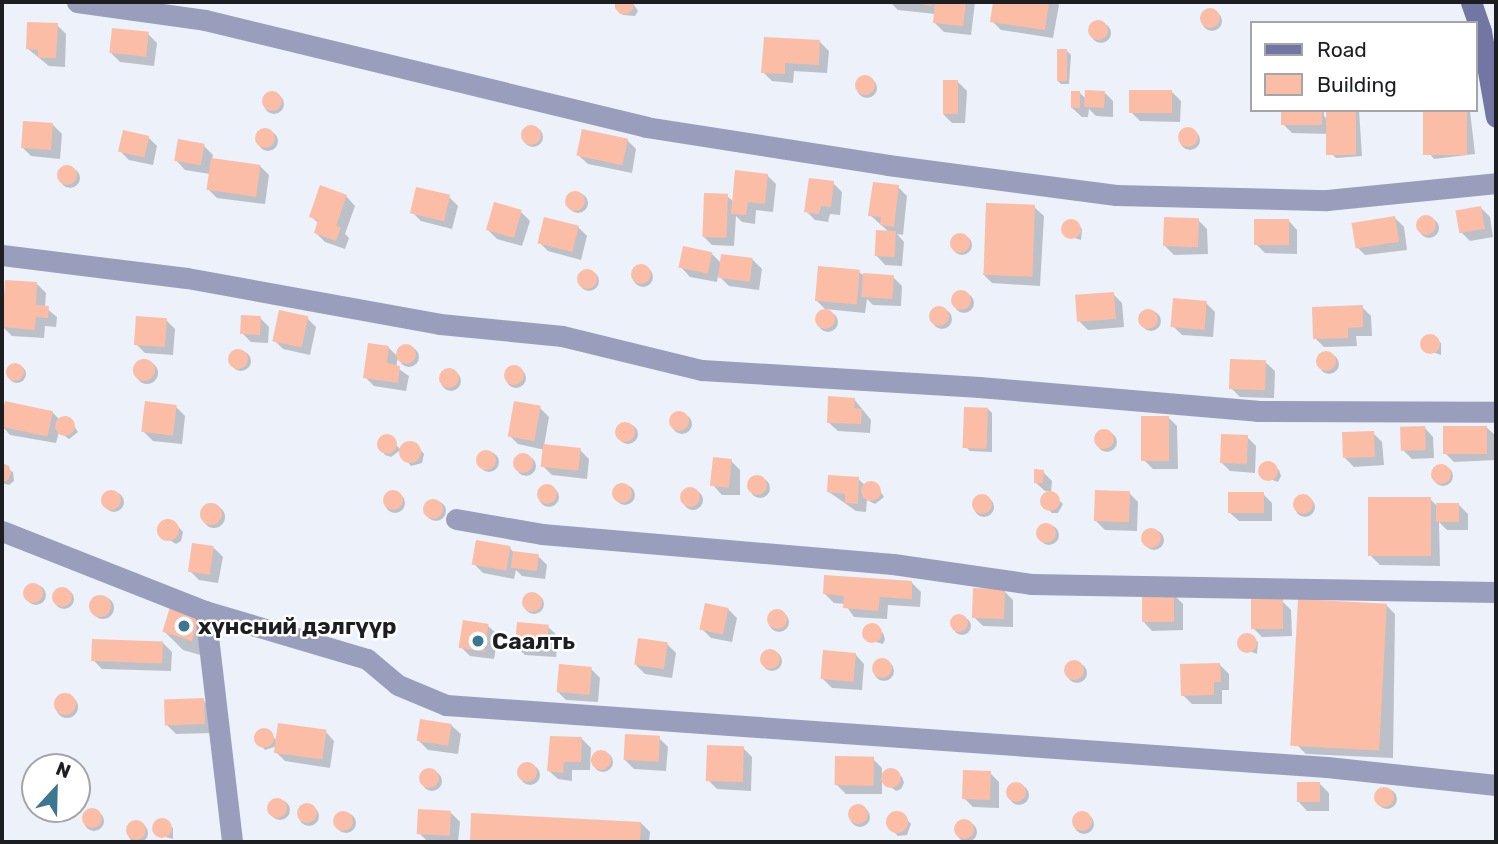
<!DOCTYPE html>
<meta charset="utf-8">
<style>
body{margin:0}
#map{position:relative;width:1498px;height:844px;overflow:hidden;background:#ecf1fa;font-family:Rubik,sans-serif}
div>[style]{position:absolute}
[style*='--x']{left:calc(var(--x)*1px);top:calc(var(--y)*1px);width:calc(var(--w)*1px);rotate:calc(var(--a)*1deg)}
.shadow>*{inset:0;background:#0003}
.round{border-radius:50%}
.building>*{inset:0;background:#fcbda6;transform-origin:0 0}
.street>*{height:21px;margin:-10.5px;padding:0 10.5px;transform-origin:10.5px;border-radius:10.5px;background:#9a9ebd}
.secondary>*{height:21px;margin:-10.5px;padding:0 10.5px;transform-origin:10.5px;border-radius:10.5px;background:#7176a2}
.dots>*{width:19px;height:19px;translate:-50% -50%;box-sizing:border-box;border:4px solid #fff;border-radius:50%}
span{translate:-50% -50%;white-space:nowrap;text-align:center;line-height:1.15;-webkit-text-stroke:5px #fff;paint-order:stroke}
.poi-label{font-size:23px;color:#1c1e21;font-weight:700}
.left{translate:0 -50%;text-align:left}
.frame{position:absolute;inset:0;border:4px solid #1c1e21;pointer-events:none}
.legend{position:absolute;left:1250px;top:21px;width:228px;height:91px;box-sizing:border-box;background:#fff;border:2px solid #a4a5a6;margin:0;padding:9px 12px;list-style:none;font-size:21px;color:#1c1e21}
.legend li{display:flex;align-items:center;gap:14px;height:35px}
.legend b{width:35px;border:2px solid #a4a5a6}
.north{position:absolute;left:21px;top:753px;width:70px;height:70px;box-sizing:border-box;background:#fff;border:2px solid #a4a5a6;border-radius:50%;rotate:22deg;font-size:19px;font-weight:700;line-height:28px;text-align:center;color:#1c1e21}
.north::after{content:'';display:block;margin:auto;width:24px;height:32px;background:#3c778f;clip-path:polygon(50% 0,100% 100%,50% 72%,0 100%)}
</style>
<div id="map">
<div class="shadow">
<i style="clip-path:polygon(618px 2px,632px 2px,638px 11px,635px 16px,623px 15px,618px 11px)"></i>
<i style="clip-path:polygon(890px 2px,975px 2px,971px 35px,944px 32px,934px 22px,935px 14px,898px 10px)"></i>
<i style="clip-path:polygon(994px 2px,1056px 2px,1059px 5px,1053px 38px,1001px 30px,992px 21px)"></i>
<i class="round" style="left:1202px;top:11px;width:20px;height:20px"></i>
<i class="round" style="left:1091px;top:23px;width:20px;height:20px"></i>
<i style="clip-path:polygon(57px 25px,66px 34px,65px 67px,49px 66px,28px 49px)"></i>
<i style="clip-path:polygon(148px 34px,157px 43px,154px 66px,120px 62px,111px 53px)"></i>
<i style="clip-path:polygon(820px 42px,829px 51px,827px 73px,794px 71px,793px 83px,772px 81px,763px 72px)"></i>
<i style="clip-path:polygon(1067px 51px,1071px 55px,1069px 84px,1061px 84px,1057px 80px)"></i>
<i class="round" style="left:857px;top:78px;width:20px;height:20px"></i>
<i style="clip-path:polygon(958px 82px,967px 91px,965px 123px,952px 123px,943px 114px)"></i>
<i style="clip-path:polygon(1104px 92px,1113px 101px,1113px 117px,1096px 116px,1089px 109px,1088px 117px,1082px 117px,1072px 108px,1080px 93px,1087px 100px)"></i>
<i style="clip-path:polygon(1172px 92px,1181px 101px,1180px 122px,1140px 121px,1131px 112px)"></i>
<i class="round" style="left:264px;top:94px;width:20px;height:20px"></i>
<i style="clip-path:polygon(1283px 110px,1324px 110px,1324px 116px,1329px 122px,1328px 110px,1359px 110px,1362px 156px,1336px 158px,1332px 154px,1330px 134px,1292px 133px,1283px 124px)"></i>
<i style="clip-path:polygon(1437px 110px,1470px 111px,1475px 154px,1434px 159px,1430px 154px)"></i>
<i style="clip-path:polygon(53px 125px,62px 134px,60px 159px,31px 156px,22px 147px)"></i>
<i class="round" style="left:523px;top:127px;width:20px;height:20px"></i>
<i class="round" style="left:1180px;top:130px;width:20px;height:20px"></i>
<i class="round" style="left:258px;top:131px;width:20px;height:20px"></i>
<i style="clip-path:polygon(148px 137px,157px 146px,153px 165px,129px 160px,120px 151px)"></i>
<i style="clip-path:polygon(627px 140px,636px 149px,632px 173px,588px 164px,578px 155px)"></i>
<i style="clip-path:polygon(204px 146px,213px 155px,212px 159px,260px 166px,269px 175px,265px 204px,217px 198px,208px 189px,210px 174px,185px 170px,176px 160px)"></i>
<i class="round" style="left:60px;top:168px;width:20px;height:20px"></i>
<i style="clip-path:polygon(767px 175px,776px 184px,773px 212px,756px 210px,755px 224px,742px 222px,736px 216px,734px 246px,712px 245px,703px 236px,727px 196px,734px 202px)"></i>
<i style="clip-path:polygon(833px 183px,842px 192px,840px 215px,830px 214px,828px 222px,815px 220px,806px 211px)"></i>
<i style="clip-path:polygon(898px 187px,907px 196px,903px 235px,897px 234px,904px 242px,902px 266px,885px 265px,876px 255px,890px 233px,870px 215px)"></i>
<i class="round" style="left:568px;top:193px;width:20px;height:20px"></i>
<i style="clip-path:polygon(346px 196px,355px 206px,345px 234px,349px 238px,345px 249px,325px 242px,316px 233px,319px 224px,311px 216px)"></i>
<i style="clip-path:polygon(449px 197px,458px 206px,452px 229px,421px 221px,412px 212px)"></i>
<i style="clip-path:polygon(1034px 207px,1044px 216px,1040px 286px,992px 283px,983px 274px)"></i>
<i style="clip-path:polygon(1481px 208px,1490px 217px,1493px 237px,1470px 241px,1461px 232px)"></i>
<i style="clip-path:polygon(521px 212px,530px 221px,522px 246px,497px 239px,487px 229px)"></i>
<i style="clip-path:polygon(1395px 218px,1404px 227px,1407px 250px,1365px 255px,1356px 246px)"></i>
<i class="round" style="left:1419px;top:218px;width:20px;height:20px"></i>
<i style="clip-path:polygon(1198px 220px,1207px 229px,1208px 254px,1174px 255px,1165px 246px)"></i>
<i style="clip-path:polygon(1288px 220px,1297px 230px,1297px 254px,1265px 253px,1256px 244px)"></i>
<i style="clip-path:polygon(1072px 221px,1082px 229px,1081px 240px,1065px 235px,1063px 228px)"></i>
<i style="clip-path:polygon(578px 227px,587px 236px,581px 260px,548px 251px,539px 242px)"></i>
<i class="round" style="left:952px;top:235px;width:20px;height:20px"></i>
<i style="clip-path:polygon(711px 253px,722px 264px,753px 260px,762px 269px,759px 290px,729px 286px,718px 275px,717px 282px,690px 277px,681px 267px)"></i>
<i class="round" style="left:633px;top:267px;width:20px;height:20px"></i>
<i class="round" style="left:579px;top:271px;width:20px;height:20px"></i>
<i style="clip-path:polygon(859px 272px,863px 275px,893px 277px,902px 286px,901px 306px,873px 305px,867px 299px,865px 313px,825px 309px,816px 300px)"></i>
<i style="clip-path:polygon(37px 284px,46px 293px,45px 307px,57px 317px,56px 327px,45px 326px,44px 338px,12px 336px,3px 327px)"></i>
<i class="round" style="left:954px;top:293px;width:20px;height:20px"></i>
<i style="clip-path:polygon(1113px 294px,1122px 303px,1124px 327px,1088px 330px,1079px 321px)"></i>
<i style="clip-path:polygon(1206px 303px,1215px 312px,1213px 337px,1182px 335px,1173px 326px)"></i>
<i style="clip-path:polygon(1362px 307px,1371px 316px,1372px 336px,1356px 336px,1357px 346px,1324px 347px,1315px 338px)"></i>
<i class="round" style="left:932px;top:309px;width:20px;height:20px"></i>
<i class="round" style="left:1141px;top:311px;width:20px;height:20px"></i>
<i class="round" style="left:818px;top:312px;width:20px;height:20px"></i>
<i style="clip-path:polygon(260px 318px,269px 327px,268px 343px,251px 342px,242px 333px)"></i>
<i style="clip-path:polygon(307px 318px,316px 327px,310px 355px,283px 349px,274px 340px)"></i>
<i style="clip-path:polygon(166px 320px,175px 329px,173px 355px,145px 353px,136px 344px)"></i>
<i style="clip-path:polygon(1430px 336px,1441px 343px,1441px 355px,1424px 349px,1422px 343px)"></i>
<i class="round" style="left:399px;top:347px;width:20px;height:20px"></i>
<i style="clip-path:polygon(389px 348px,398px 357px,396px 367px,409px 376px,406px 391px,374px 386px,365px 377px)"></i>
<i class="round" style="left:231px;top:351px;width:20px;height:20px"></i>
<i class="round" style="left:1319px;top:354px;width:20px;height:20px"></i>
<i style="clip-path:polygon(1265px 362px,1275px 371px,1274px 398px,1240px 397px,1231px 388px)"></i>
<i class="round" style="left:136px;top:362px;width:22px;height:22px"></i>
<i class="round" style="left:8px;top:365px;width:18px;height:18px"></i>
<i class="round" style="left:506px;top:368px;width:20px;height:20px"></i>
<i class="round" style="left:441px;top:371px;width:20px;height:20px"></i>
<i style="clip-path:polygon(854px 399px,871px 420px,870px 433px,838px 431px,828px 422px)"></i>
<i style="clip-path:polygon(6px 403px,52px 412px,60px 420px,65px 418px,71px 421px,78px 432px,69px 439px,59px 432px,56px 443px,10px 435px,2px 426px)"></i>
<i style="clip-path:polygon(176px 407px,185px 416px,182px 444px,153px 441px,144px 432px)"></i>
<i style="clip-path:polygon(540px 408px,549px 417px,544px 446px,580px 450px,589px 459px,587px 479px,552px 475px,543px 466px,545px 450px,518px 444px,509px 435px)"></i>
<i style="clip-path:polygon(988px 409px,992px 413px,992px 452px,970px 451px,966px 447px)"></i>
<i class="round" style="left:672px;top:414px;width:20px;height:20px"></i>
<i style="clip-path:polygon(1168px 417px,1177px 426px,1178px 469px,1153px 469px,1144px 460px)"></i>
<i class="round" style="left:618px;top:424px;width:20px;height:20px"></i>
<i style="clip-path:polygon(1424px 427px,1433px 437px,1434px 458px,1412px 459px,1403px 450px)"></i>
<i style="clip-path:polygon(1486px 427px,1496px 436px,1496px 460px,1454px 462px,1445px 453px)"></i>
<i class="round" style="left:1097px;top:432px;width:20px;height:20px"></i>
<i style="clip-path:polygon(1373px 433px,1382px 442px,1384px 465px,1354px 467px,1345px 458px)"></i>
<i style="clip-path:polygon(387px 436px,400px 449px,409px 443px,415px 444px,424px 454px,422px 463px,411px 466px,399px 451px,391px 457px,385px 455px,379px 444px)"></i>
<i style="clip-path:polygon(1247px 437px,1256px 446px,1255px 473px,1230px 471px,1221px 462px)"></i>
<i class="round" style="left:479px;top:452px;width:20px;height:20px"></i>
<i class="round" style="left:516px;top:456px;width:20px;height:20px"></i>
<i style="clip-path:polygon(731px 461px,740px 470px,740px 495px,722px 495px,713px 485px)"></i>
<i style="clip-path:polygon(1269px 462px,1279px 470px,1281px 476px,1278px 482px,1262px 476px,1260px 470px)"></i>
<i style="clip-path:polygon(2px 466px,13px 472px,14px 481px,9px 485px,2px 483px)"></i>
<i class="round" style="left:1433px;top:466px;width:20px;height:20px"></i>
<i style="clip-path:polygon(1043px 472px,1052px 481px,1051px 493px,1063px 504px,1058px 513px,1052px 513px,1043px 503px,1043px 497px,1050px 491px,1045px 491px,1035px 482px)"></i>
<i class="round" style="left:750px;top:478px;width:20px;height:20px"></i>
<i style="clip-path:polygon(858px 479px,865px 485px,877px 486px,884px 497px,875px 504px,867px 500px,866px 512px,856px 511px,829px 492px)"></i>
<i class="round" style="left:615px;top:485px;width:20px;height:20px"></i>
<i class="round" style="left:539px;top:487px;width:20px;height:20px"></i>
<i class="round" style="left:683px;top:490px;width:20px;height:20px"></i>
<i class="round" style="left:104px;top:492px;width:20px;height:20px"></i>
<i style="clip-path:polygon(1129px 493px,1138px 502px,1137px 531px,1105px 530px,1096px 521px)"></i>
<i class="round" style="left:385px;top:493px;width:20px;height:20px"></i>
<i style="clip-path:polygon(1263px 494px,1272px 503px,1272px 521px,1239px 521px,1229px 512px)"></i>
<i class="round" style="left:974px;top:497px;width:20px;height:20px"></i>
<i class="round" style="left:1295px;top:497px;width:20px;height:20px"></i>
<i style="clip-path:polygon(1430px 499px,1438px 507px,1458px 504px,1468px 514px,1468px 530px,1447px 530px,1439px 522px,1440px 566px,1380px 565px,1371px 556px)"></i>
<i class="round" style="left:426px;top:501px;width:20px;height:20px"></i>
<i class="round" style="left:203px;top:506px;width:22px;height:22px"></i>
<i style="clip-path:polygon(164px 521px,174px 522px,183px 532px,181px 541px,176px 544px,160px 534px,160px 525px)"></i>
<i class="round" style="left:1039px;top:525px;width:20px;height:20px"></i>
<i class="round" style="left:1144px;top:530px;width:20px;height:20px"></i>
<i style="clip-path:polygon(509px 547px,514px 553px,538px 556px,547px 565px,545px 579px,522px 576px,516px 570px,514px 579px,483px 573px,474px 564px)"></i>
<i style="clip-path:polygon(214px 548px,223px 557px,218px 583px,199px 580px,190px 571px)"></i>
<i style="clip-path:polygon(912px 583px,921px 592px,920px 607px,888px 605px,887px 619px,854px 617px,845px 604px,834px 603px,825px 594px)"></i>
<i class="round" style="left:26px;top:585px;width:20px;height:20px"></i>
<i class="round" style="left:54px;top:589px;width:20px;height:20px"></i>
<i style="clip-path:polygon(1004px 591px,1013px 600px,1013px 627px,983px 626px,974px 617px)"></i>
<i class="round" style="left:524px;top:594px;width:20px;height:20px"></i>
<i style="clip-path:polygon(1174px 595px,1183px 604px,1183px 630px,1152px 631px,1143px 621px)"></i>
<i class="round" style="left:92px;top:597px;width:22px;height:22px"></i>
<i style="clip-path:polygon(1282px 601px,1291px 610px,1292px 636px,1262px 637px,1253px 628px)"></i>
<i style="clip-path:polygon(1386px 605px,1395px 614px,1393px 758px,1306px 754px,1297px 745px)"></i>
<i style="clip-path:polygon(728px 609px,737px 618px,732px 642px,711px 638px,702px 629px)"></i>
<i class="round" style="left:769px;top:612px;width:20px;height:20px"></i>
<i style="clip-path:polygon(200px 617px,211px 658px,183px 650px,165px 632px)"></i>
<i class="round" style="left:953px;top:617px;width:18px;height:18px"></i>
<i style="clip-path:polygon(873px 625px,883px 633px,885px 639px,883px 644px,866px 639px,864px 632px)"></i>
<i style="clip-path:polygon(488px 626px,498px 635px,494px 659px,470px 656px,461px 647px)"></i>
<i style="clip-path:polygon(548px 627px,558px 636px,556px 657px,525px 655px,516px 646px)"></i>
<i style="clip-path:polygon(1247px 635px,1258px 642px,1257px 654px,1241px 648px,1239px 642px)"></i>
<i style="clip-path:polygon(163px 643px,172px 652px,171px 671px,102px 669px,93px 660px)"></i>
<i style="clip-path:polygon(667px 644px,676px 653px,672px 678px,645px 674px,636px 665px)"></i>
<i class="round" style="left:762px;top:651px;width:20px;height:20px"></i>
<i style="clip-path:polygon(855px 654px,864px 664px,862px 690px,832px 688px,823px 679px)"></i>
<i class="round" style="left:874px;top:661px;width:20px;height:20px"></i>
<i class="round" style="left:1067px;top:663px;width:20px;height:20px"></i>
<i style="clip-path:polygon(1220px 665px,1229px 674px,1229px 690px,1222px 690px,1222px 704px,1192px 704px,1183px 695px)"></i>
<i style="clip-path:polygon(591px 669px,600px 678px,598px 702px,566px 700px,557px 691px)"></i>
<i class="round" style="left:56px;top:696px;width:22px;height:22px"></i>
<i style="clip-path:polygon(203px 700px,212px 709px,213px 733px,176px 734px,167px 725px)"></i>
<i style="clip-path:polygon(451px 725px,461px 734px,458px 754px,428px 750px,419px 741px)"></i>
<i style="clip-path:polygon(261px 730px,267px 730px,277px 741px,325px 731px,334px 741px,330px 768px,285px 761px,276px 752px,277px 746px,265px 750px,256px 740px)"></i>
<i style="clip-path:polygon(659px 738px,668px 747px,666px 771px,634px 769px,625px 760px)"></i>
<i style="clip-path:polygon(582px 739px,591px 748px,590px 770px,572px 770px,572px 781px,558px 779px,548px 770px)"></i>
<i style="clip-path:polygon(743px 748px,752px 757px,751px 791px,717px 789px,708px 780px)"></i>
<i class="round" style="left:593px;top:752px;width:20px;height:20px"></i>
<i style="clip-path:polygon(873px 759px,882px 768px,882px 779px,886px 772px,891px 770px,902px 777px,904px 783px,901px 789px,896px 791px,882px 780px,882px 794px,846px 794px,837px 785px)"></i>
<i class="round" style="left:520px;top:765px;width:20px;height:20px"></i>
<i class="round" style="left:422px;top:771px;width:20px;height:20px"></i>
<i style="clip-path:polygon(990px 773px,999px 782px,999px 808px,973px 807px,964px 798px)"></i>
<i style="clip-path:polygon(1320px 784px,1329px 793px,1329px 811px,1307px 811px,1298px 801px)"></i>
<i class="round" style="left:1009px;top:785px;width:20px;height:20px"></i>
<i class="round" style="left:1377px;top:789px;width:20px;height:20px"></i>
<i class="round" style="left:270px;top:800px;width:20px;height:20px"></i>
<i class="round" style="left:299px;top:806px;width:20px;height:20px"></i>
<i class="round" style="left:850px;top:807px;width:20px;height:20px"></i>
<i class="round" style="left:84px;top:811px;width:20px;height:20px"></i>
<i style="clip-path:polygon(451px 813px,460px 822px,458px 842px,428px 842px,419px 833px)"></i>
<i class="round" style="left:336px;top:813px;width:20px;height:20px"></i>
<i style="clip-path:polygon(473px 814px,641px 823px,650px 832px,649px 842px,472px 842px)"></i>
<i style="clip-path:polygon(893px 814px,902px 814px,911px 824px,907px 835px,898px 836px,888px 826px,888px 817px)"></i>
<i class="round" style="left:1074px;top:814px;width:20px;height:20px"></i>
<i style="clip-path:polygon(163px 820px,173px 828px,173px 839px,156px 834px,154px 827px)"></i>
<i class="round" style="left:957px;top:822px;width:20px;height:20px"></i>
<i class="round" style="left:128px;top:823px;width:20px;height:20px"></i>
</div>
<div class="building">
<i style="clip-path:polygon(615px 2px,634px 2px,633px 9px,628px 14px,620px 14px,615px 8px)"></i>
<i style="clip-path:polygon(905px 2px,932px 2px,932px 6px)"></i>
<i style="clip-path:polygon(935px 2px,966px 2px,963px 26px,933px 23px)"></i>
<i style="clip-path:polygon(993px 2px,1049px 2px,1045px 30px,990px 22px)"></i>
<i class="round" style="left:1200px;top:8px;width:20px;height:20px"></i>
<i class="round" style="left:1088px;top:20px;width:20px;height:20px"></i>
<i style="clip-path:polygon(27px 22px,58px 23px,56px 58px,38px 58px,38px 50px,26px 49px)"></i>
<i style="left:112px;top:28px;width:37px;height:25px;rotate:6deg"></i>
<i style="clip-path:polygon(764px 37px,820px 40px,819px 65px,785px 63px,785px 74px,761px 73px)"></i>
<i style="left:1057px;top:49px;width:10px;height:32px"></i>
<i class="round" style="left:855px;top:75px;width:20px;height:20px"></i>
<i style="left:943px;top:80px;width:15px;height:34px"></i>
<i style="left:1085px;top:90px;width:20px;height:17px;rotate:3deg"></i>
<i style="left:1129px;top:90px;width:43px;height:23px"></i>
<i style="left:1071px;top:91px;width:9px;height:17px"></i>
<i class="round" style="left:262px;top:91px;width:20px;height:20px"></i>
<i style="clip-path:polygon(1281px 110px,1318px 110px,1322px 112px,1322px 125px,1281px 125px)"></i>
<i style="left:1326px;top:110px;width:30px;height:45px"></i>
<i style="left:1423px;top:110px;width:44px;height:45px"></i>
<i style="left:23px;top:121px;width:30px;height:27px;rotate:4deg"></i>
<i class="round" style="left:521px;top:125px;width:20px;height:20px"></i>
<i class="round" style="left:1178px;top:127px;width:20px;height:20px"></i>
<i class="round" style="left:255px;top:128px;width:20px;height:20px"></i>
<i style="left:582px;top:129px;width:47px;height:27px;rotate:12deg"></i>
<i style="left:123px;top:130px;width:27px;height:22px;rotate:13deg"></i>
<i style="left:178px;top:139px;width:27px;height:22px;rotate:10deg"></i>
<i style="left:211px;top:158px;width:50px;height:32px;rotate:8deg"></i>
<i class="round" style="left:57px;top:165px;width:20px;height:20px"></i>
<i style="clip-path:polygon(735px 170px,768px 174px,765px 204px,748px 202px,746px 215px,731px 214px)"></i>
<i style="clip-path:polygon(809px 178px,834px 181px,831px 207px,821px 206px,819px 214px,804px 212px)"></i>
<i style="clip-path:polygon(873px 182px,899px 185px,894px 227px,880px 225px,881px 217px,868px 216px)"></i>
<i style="clip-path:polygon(320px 185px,347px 195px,336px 226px,341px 227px,336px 241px,314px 233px,318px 220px,309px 217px)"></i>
<i style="left:416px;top:187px;width:35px;height:27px;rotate:13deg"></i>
<i class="round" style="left:565px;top:191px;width:20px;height:20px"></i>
<i style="left:704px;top:193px;width:24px;height:44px;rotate:2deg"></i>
<i style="left:494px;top:202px;width:29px;height:29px;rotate:16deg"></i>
<i style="left:986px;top:203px;width:49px;height:72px;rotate:2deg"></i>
<i style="left:1481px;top:206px;width:23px;height:26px;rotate:80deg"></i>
<i class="round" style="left:1416px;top:215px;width:20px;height:20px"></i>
<i style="left:1395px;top:216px;width:26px;height:44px;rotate:81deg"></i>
<i style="left:544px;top:217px;width:36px;height:27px;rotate:14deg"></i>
<i style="left:1164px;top:217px;width:35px;height:29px;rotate:2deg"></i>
<i style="left:1254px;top:219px;width:35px;height:26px"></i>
<i class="round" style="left:1061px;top:219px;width:20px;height:20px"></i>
<i style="left:876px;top:230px;width:20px;height:26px;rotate:3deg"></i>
<i class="round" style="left:950px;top:233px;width:20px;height:20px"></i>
<i style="left:683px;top:246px;width:30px;height:22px;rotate:12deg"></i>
<i style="left:721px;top:254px;width:32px;height:24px;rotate:7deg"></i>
<i class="round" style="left:631px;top:264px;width:20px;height:20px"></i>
<i style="left:818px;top:266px;width:42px;height:35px;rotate:5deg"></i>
<i class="round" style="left:577px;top:269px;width:20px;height:20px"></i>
<i style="left:863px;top:273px;width:31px;height:24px;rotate:4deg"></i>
<i style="clip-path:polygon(5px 280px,37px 282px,36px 305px,49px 306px,48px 318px,36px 317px,35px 330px,2px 327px)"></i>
<i class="round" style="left:951px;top:290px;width:20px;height:20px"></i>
<i style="left:1114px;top:292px;width:27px;height:39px;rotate:86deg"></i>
<i style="left:1173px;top:298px;width:34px;height:29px;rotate:5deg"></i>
<i style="clip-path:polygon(1363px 305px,1363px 327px,1348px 328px,1348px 338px,1313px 339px,1312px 307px)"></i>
<i class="round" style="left:929px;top:306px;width:20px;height:20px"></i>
<i class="round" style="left:1138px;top:309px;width:20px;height:20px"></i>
<i class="round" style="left:815px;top:309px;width:20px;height:20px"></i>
<i style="left:279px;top:310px;width:30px;height:32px;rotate:12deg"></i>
<i style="left:241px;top:315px;width:20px;height:19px;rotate:3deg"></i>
<i style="left:136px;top:316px;width:31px;height:29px;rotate:4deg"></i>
<i class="round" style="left:1420px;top:334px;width:20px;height:20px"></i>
<i style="clip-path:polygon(368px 343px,389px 346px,387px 363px,400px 366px,398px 383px,363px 378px)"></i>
<i class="round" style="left:396px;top:344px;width:20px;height:20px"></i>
<i class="round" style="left:228px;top:349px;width:20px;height:20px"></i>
<i class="round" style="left:1316px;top:351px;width:20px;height:20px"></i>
<i class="round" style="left:133px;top:359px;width:22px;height:22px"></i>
<i style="left:1230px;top:359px;width:36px;height:30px;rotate:2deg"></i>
<i class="round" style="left:6px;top:363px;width:18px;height:18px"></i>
<i class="round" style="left:504px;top:365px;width:20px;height:20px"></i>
<i class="round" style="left:439px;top:368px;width:20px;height:20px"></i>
<i style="clip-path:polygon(828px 396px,855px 398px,854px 408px,862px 409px,861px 424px,827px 423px)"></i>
<i style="left:5px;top:401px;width:49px;height:26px;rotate:12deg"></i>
<i style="left:145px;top:401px;width:32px;height:31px;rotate:7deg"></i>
<i style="left:514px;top:401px;width:27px;height:36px;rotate:10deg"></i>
<i style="left:964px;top:407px;width:24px;height:41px;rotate:2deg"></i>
<i class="round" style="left:669px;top:411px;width:20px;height:20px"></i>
<i style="left:1141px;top:416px;width:28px;height:45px"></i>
<i class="round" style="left:55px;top:416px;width:20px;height:20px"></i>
<i class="round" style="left:615px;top:422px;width:20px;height:20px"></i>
<i style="left:1425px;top:426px;width:24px;height:25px;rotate:88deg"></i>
<i style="left:1443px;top:426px;width:44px;height:28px"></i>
<i class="round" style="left:1094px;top:429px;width:20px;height:20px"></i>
<i style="left:1374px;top:431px;width:26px;height:32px;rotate:88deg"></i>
<i style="left:1221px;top:434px;width:27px;height:29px;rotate:2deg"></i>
<i class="round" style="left:377px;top:434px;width:20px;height:20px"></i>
<i class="round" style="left:399px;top:441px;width:22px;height:22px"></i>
<i style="left:543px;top:444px;width:38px;height:23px;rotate:6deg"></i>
<i class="round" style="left:476px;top:450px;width:20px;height:20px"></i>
<i class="round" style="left:513px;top:453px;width:20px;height:20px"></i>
<i style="left:713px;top:457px;width:19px;height:29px;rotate:6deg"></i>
<i class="round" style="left:1258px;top:461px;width:20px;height:20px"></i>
<i style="clip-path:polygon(2px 463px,9px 466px,11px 473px,8px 480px,2px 482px)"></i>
<i class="round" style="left:1431px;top:464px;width:20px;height:20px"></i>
<i style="clip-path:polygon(1034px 469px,1044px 470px,1043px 483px,1034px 483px)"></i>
<i style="clip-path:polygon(828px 475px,859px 477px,858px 504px,845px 503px,845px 494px,827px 492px)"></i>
<i class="round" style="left:747px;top:475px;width:20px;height:20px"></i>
<i class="round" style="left:861px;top:481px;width:20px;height:20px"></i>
<i class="round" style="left:612px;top:483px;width:20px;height:20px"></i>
<i class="round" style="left:537px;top:484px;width:20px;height:20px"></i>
<i class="round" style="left:680px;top:487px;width:20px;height:20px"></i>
<i style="left:1095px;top:490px;width:35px;height:31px;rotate:2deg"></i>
<i class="round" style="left:101px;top:490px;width:20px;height:20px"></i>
<i class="round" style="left:383px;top:490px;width:20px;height:20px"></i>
<i class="round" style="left:1040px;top:491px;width:20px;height:20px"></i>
<i style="left:1228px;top:492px;width:36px;height:21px"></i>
<i class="round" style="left:1293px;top:494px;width:20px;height:20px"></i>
<i class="round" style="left:972px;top:494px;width:20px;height:20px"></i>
<i style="left:1368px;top:497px;width:63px;height:59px"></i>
<i class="round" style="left:423px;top:499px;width:20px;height:20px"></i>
<i class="round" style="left:200px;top:503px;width:22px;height:22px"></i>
<i style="left:1436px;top:503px;width:23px;height:19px"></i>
<i class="round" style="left:157px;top:519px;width:22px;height:22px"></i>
<i class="round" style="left:1036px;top:523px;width:20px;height:20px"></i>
<i class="round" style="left:1141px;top:528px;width:20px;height:20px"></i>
<i style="left:476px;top:540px;width:35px;height:25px;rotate:10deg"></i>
<i style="left:192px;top:543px;width:22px;height:29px;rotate:8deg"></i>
<i style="left:513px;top:551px;width:26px;height:17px;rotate:7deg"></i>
<i style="clip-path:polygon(824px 575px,912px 581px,912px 599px,880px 597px,878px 611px,843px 608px,844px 596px,823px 594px)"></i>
<i class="round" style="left:23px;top:583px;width:20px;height:20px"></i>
<i class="round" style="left:52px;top:587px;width:20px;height:20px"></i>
<i style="left:973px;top:588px;width:32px;height:30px;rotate:2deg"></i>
<i class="round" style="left:522px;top:592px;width:20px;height:20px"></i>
<i style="left:1142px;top:593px;width:32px;height:29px"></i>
<i class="round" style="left:89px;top:595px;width:22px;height:22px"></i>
<i style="left:1251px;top:599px;width:32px;height:30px"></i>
<i style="left:1298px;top:599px;width:89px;height:147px;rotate:3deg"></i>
<i style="left:705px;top:603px;width:24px;height:27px;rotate:12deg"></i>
<i style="left:170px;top:607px;width:31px;height:26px;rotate:17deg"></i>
<i class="round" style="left:767px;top:609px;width:20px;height:20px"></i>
<i class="round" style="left:950px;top:614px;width:18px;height:18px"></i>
<i style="left:463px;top:620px;width:26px;height:28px;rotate:9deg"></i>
<i style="left:517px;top:622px;width:32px;height:24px;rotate:5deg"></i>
<i class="round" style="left:862px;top:623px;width:20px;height:20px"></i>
<i class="round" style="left:1237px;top:633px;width:20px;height:20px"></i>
<i style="left:638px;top:638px;width:30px;height:27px;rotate:8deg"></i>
<i style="left:92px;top:639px;width:71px;height:22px;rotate:2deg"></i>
<i class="round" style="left:760px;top:649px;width:20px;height:20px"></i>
<i style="left:823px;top:650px;width:33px;height:29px;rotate:5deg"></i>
<i class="round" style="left:872px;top:658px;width:20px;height:20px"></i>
<i class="round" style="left:1064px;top:660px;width:20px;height:20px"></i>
<i style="clip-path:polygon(1220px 663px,1221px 682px,1214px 682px,1214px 695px,1181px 696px,1180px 664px)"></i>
<i style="left:559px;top:664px;width:33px;height:28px;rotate:5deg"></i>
<i class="round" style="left:54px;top:693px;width:22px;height:22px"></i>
<i style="left:204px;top:698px;width:26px;height:40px;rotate:88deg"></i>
<i style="left:420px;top:719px;width:32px;height:22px;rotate:9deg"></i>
<i style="left:278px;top:723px;width:49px;height:30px;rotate:8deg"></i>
<i class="round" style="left:254px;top:728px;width:20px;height:20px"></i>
<i style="left:625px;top:734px;width:35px;height:26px;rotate:3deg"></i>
<i style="clip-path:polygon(550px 736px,582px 737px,581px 762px,564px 762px,563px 773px,547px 771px)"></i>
<i style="left:707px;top:745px;width:37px;height:36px;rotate:2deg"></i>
<i class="round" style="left:591px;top:750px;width:20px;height:20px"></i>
<i style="left:835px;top:756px;width:39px;height:29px;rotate:1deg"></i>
<i class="round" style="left:517px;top:762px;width:20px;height:20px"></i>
<i class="round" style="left:419px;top:768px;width:20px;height:20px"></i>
<i class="round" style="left:881px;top:768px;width:20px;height:20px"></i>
<i style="left:963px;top:770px;width:28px;height:29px;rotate:2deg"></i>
<i style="left:1297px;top:782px;width:23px;height:20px"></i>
<i class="round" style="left:1006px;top:782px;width:20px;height:20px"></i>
<i class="round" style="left:1374px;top:787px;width:20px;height:20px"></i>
<i class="round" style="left:267px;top:798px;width:20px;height:20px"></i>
<i class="round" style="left:297px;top:803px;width:20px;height:20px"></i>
<i class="round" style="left:848px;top:804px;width:20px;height:20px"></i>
<i class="round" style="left:82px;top:808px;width:20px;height:20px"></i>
<i style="left:418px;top:809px;width:33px;height:25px;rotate:3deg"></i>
<i class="round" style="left:886px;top:811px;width:22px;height:22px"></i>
<i class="round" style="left:333px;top:811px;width:20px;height:20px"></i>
<i class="round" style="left:1072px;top:811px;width:20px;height:20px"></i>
<i style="clip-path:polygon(471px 813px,641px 822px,640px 842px,470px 842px)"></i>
<i class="round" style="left:152px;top:818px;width:20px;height:20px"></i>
<i class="round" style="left:954px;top:819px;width:20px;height:20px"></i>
<i class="round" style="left:126px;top:820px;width:20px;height:20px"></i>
</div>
<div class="street">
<i style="--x:77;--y:2;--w:129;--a:8"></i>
<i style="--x:205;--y:20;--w:454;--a:13.6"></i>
<i style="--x:646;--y:127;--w:245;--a:8.9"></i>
<i style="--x:888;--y:165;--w:230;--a:7.5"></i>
<i style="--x:1116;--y:195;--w:211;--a:1.4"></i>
<i style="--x:1327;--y:200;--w:170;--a:-5.7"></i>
<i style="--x:2;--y:255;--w:186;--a:7.1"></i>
<i style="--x:187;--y:278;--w:257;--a:10.3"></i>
<i style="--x:440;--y:324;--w:123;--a:5.6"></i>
<i style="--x:562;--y:336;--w:144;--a:13.7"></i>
<i style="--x:702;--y:370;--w:278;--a:3.5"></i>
<i style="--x:979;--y:387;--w:279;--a:4.9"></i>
<i style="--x:1257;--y:411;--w:239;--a:0.2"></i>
<i style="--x:456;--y:519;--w:87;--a:9.9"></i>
<i style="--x:542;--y:534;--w:352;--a:4.9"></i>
<i style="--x:893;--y:564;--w:139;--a:8.2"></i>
<i style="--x:1031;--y:584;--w:465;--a:1"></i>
<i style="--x:2;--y:531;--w:218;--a:21.5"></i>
<i style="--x:205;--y:611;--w:169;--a:16.5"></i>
<i style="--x:367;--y:659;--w:40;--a:40"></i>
<i style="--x:398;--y:685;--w:52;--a:22.6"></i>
<i style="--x:446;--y:705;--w:883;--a:4.03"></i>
<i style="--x:1327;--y:767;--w:170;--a:6.1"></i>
<i style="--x:205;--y:611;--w:233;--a:83.3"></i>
</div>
<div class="secondary">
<i style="--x:1471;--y:2;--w:31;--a:71"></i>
<i style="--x:1481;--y:31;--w:87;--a:80.1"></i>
</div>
<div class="dots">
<i style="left:184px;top:626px;background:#3c778f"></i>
<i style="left:478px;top:641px;background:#3c778f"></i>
</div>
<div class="poi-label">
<span class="left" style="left:198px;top:626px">хүнсний дэлгүүр</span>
<span class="left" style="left:492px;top:641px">Саалть</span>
</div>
<div class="frame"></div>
<ul class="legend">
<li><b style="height:9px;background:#7176a2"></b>Road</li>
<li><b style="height:19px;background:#fcbda6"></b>Building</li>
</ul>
<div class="north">N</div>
</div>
